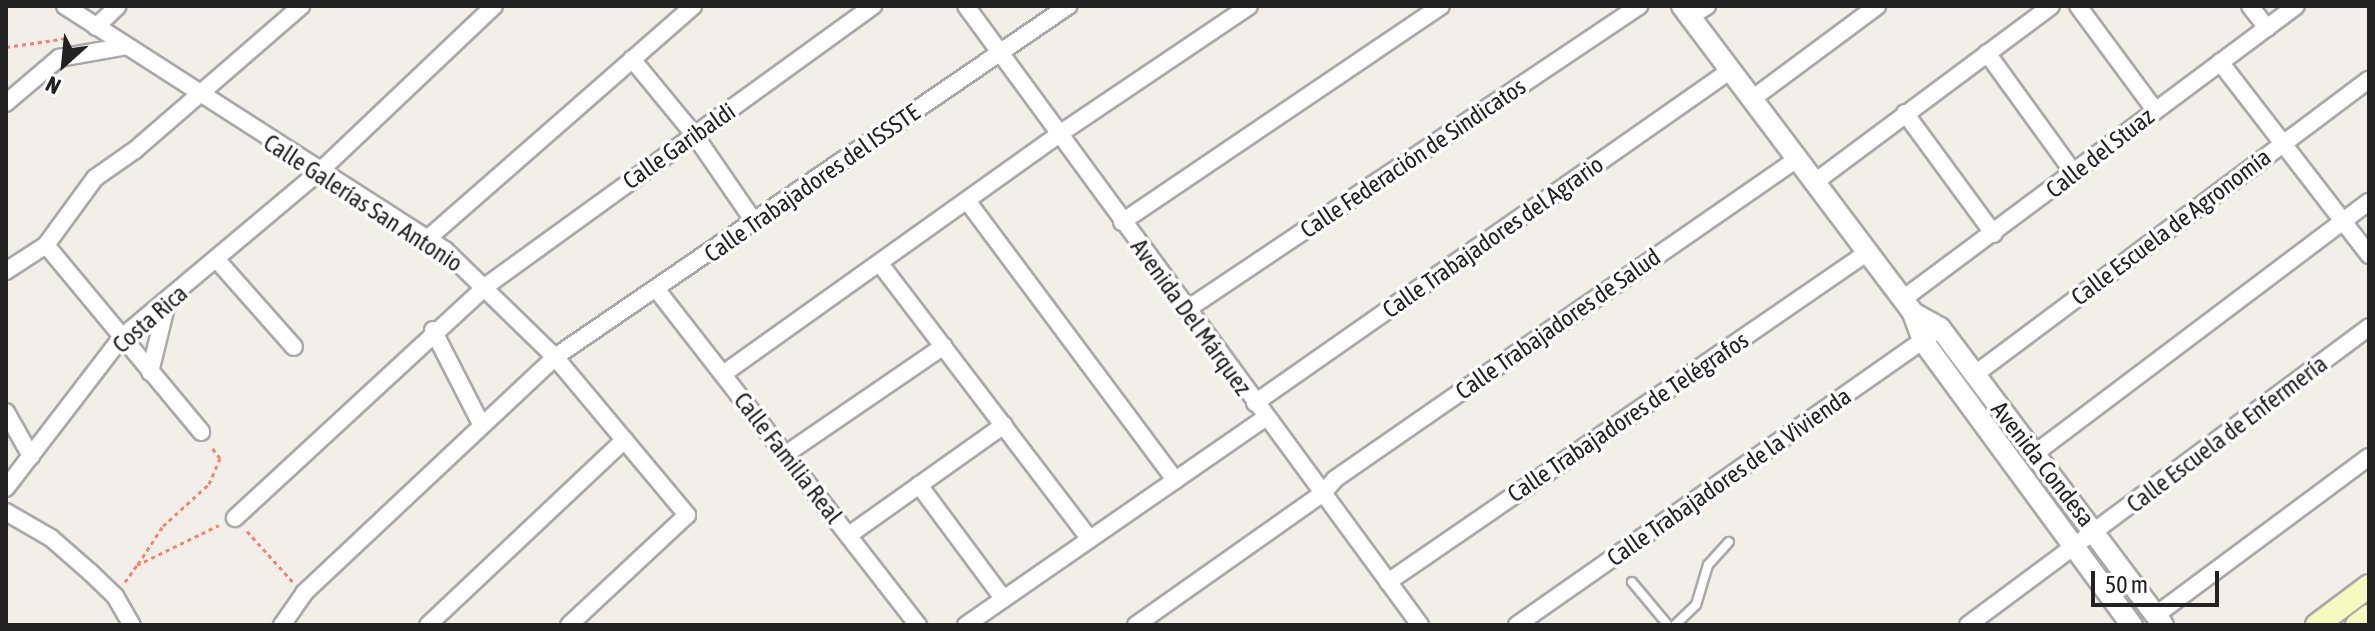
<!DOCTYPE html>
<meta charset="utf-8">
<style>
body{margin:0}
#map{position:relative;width:2375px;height:631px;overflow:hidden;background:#f2efe9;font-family:"Asap Condensed",sans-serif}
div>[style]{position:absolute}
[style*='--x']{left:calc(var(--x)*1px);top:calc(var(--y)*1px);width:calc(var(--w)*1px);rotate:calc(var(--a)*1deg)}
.path>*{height:3px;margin-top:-1.5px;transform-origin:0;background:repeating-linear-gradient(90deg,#fa8072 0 4px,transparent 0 8px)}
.roads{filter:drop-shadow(2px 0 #a9a9a9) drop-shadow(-2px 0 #a9a9a9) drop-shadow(0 2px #a9a9a9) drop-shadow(0 -2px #a9a9a9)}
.service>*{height:8px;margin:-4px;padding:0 4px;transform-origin:4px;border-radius:4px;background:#fff}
.minor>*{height:16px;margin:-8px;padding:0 8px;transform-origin:8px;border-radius:8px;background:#fff}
.tertiary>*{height:20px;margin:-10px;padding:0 10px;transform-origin:10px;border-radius:10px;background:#fff}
.secondary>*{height:22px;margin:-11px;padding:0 11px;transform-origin:11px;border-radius:11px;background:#f7fabf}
span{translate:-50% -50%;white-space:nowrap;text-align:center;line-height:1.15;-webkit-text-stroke:7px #fff;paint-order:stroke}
.street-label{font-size:24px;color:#222}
.frame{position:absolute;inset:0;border:8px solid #222;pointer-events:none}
.north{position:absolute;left:24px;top:24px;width:80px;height:80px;-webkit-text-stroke:6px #fff;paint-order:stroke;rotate:207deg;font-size:22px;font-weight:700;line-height:32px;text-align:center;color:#222}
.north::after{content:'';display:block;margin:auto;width:28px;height:36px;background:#222;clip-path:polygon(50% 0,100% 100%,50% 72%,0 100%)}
.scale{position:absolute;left:2091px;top:571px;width:128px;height:36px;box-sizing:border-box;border:4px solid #222;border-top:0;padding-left:10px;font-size:24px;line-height:28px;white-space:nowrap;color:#222;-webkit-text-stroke:6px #fff;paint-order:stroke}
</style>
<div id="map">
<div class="path">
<i style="--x:6;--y:47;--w:62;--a:-8.4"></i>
<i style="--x:247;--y:531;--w:69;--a:48"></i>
<i style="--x:138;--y:564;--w:45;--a:-56.7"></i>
<i style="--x:163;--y:526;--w:62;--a:-42.4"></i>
<i style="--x:209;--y:484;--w:28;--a:-67"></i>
<i style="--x:220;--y:458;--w:16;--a:-128"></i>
<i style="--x:125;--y:582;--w:21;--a:-55"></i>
<i style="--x:137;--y:565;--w:91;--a:-26"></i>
</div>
<div class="roads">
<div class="service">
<i style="--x:1632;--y:582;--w:56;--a:50.1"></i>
<i style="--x:1675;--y:625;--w:29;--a:-44"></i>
<i style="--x:1696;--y:605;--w:42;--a:-73.3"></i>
<i style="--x:1708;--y:565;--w:31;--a:-48"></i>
</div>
<div class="minor">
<i style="--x:65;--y:6;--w:452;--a:32.7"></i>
<i style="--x:445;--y:250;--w:153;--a:44.2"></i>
<i style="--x:555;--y:357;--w:206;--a:50.1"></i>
<i style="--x:687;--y:515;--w:161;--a:137"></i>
<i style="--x:966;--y:6;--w:768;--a:53.74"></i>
<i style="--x:2078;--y:6;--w:129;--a:53.5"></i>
<i style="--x:2250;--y:6;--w:28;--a:52"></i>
<i style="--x:1691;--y:16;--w:19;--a:-32"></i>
<i style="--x:96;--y:27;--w:30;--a:-44"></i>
<i style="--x:1987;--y:53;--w:148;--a:54.1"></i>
<i style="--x:632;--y:59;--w:101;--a:50.6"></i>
<i style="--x:696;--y:137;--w:104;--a:55.5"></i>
<i style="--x:2220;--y:62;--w:244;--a:52.3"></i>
<i style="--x:1752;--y:99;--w:156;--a:-36.6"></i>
<i style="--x:6;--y:103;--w:70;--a:-40.3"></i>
<i style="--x:59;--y:58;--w:69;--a:-10"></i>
<i style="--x:1905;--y:113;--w:150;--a:53.7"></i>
<i style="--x:1815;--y:182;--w:294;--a:-36.7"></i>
<i style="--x:968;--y:202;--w:347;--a:53.3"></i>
<i style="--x:1122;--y:222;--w:385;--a:-34.1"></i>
<i style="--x:426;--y:240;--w:355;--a:-41.2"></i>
<i style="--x:46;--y:245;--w:243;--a:50.3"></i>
<i style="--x:217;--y:260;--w:116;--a:48.5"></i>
<i style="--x:881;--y:265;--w:343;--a:52.7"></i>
<i style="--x:6;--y:271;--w:48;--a:-33"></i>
<i style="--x:46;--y:245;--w:83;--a:-53.8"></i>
<i style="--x:95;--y:178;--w:49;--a:-35"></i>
<i style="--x:135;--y:150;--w:220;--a:-40.9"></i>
<i style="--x:657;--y:290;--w:425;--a:52.1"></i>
<i style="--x:1903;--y:299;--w:490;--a:-36.7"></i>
<i style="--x:1186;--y:310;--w:546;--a:-33.86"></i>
<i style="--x:433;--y:330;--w:106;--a:62.9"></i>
<i style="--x:150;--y:372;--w:71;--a:-76.2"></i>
<i style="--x:723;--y:374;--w:412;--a:-35.5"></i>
<i style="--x:1058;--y:135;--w:230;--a:-34"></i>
<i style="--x:1974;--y:375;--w:493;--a:-36.8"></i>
<i style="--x:1255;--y:403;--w:581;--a:-34.98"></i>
<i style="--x:6;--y:412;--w:51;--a:60.4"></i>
<i style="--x:786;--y:454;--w:191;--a:-34.4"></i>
<i style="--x:2034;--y:454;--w:419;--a:-37"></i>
<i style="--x:919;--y:485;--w:141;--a:53.4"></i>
<i style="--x:6;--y:488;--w:189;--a:-52.5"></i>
<i style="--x:121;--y:338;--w:258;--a:-40"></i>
<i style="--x:319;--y:172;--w:241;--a:-43.5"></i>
<i style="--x:6;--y:512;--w:52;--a:30"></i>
<i style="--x:51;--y:538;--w:52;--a:41.1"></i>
<i style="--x:90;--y:572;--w:35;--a:44"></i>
<i style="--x:115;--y:596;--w:34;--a:60"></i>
<i style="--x:235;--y:518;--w:342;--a:-42.7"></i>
<i style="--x:486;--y:286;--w:478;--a:-35.9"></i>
<i style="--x:849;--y:535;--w:190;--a:-35.4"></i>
<i style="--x:1388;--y:582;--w:582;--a:-34.51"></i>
<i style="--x:2156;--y:615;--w:265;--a:-36.6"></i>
<i style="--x:282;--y:625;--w:39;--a:-55"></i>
<i style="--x:304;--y:593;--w:345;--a:-43.2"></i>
<i style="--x:555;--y:357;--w:622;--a:-34.38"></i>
<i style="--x:428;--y:625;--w:270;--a:-43.3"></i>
<i style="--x:966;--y:625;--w:365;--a:-34.7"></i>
<i style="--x:1136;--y:625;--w:229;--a:-35.2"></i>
<i style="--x:1323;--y:493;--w:18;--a:-49"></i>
<i style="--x:1335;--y:479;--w:562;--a:-34.71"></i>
<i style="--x:1517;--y:625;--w:507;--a:-35.04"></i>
<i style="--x:1968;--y:625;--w:500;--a:-36.6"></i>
</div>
<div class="tertiary">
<i style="--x:1682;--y:6;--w:384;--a:53"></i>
<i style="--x:1913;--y:313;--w:30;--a:70"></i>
<i style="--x:1923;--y:341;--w:353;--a:53.7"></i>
<i style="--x:1913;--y:313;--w:31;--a:29"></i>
<i style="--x:1940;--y:328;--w:371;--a:53.1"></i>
</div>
<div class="secondary">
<i style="--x:2317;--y:625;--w:65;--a:-36.9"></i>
<i style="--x:2357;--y:625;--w:15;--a:-37"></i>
</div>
</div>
<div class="street-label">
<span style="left:679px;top:146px;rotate:-35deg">Calle Garibaldi</span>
<span style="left:2100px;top:153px;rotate:-38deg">Calle del Stuaz</span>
<span style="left:1413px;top:158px;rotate:-34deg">Calle Federación de Sindicatos</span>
<span style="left:812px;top:183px;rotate:-35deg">Calle Trabajadores del ISSSTE</span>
<span style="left:363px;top:203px;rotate:33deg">Calle Galerías San Antonio</span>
<span style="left:2171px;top:227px;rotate:-37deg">Calle Escuela de Agronomía</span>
<span style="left:1493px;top:237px;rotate:-35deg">Calle Trabajadores del Agrario</span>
<span style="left:1191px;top:317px;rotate:54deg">Avenida Del Márquez</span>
<span style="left:150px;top:319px;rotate:-41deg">Costa Rica</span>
<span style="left:1558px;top:324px;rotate:-35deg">Calle Trabajadores de Salud</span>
<span style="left:1628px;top:417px;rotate:-34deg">Calle Trabajadores de Telégrafos</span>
<span style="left:2227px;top:434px;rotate:-37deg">Calle Escuela de Enfermería</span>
<span style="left:788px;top:458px;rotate:52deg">Calle Familia Real</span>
<span style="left:2043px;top:464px;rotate:52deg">Avenida Condesa</span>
<span style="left:1729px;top:477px;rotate:-35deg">Calle Trabajadores de la Vivienda</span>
</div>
<div class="frame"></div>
<div class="north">N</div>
<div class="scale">50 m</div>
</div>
